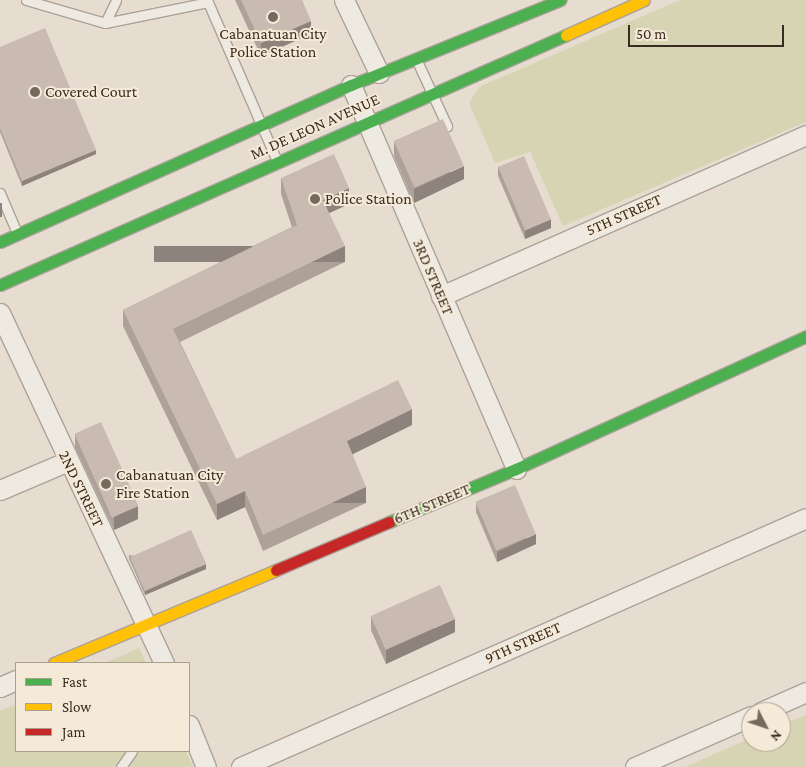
<!DOCTYPE html>
<style>
body{margin:0}
#map{position:relative;width:806px;height:767px;overflow:hidden;background:#e6ddd0;font-family:"Crimson Pro",serif}
div>[style]{position:absolute}
[style*='--x']{left:calc(var(--x)*1px);top:calc(var(--y)*1px);width:calc(var(--w)*1px);rotate:calc(var(--a)*1deg)}
.green>*{inset:0;background:#d7d4b3}
.roads{filter:drop-shadow(1px 0 #aba298) drop-shadow(-1px 0 #aba298) drop-shadow(0 1px #aba298) drop-shadow(0 -1px #aba298)}
.lane>*{height:9px;margin:-4.5px;padding:0 4.5px;transform-origin:4.5px;border-radius:4.5px;background:#eee9e1}
.street>*{height:19px;margin:-9.5px;padding:0 9.5px;transform-origin:9.5px;border-radius:9.5px;background:#eee9e1}
.fast>*{height:11px;margin:-5.5px;padding:0 5.5px;transform-origin:5.5px;border-radius:5.5px;background:#4caf50}
.slow>*{height:11px;margin:-5.5px;padding:0 5.5px;transform-origin:5.5px;border-radius:5.5px;background:#ffc107}
.jam>*{height:11px;margin:-5.5px;padding:0 5.5px;transform-origin:5.5px;border-radius:5.5px;background:#c62828}
.wall>*{inset:0;background:#ada198}
.shaded-wall>*{inset:0;background:#8d837c;transform-origin:0 0}
.building>*{inset:0;background:#c9bbb1;transform-origin:0 0}
.dots>*{width:14px;height:14px;translate:-50% -50%;box-sizing:border-box;border:2px solid #f5ead8;border-radius:50%}
span{translate:-50% -50%;white-space:nowrap;text-align:center;line-height:1.15;-webkit-text-stroke:4px #f5ead8;paint-order:stroke}
.poi-label{font-size:16px;color:#3a2b20}
.left{translate:0 -50%;text-align:left}
.street-label{font-size:16px;color:#3a2b20}
.legend{position:absolute;left:15px;top:662px;width:175px;height:90px;box-sizing:border-box;background:#f5ead8;border:1px solid #aa9e8e;margin:0;padding:6px 9px;list-style:none;font-size:15px;color:#3a2b20}
.legend li{display:flex;align-items:center;gap:10px;height:25px}
.legend b{width:25px;border:1px solid #aa9e8e}
.north{position:absolute;left:741px;top:702px;width:50px;height:50px;box-sizing:border-box;background:#f5ead8;border:1px solid #aa9e8e;border-radius:50%;rotate:131deg;font-size:14px;font-weight:700;line-height:20px;text-align:center;color:#3a2b20}
.north::after{content:'';display:block;margin:auto;width:18px;height:22px;background:#76695e;clip-path:polygon(50% 0,100% 100%,50% 72%,0 100%)}
.scale{position:absolute;left:628px;top:25px;width:156px;height:22px;box-sizing:border-box;border:2px solid #3a2b20;border-top:0;padding-left:6px;font-size:15px;line-height:18px;white-space:nowrap;color:#3a2b20;-webkit-text-stroke:4px #f5ead8;paint-order:stroke}
</style>
<div id="map">
<div class="green">
<i style="clip-path:polygon(680px 0,806px 0,806px 122px,563px 226px,530px 152px,495px 163px,469px 103px,479px 87px)"></i>
<i style="clip-path:polygon(139px 648px,146px 663px,105px 663px)"></i>
<i style="clip-path:polygon(16px 704px,16px 751px,186px 751px,193px 767px,0 767px,0 711px)"></i>
<i style="clip-path:polygon(806px 715px,806px 767px,685px 767px,751px 738px,751px 742px,781px 742px,781px 725px)"></i>
</div>
<div class="roads">
<div class="lane">
<i style="--x:26;--y:0;--w:82;--a:16.2"></i>
<i style="--x:105;--y:23;--w:105;--a:-11.5"></i>
<i style="--x:207;--y:0;--w:176;--a:66.5"></i>
<i style="--x:105;--y:23;--w:25;--a:-64"></i>
<i style="--x:417;--y:61;--w:72;--a:65.2"></i>
<i style="--x:0;--y:193;--w:43;--a:67"></i>
<i style="--x:121;--y:767;--w:19;--a:-55"></i>
</div>
<div class="street">
<i style="--x:344;--y:0;--w:81;--a:64.4"></i>
<i style="--x:351;--y:85;--w:418;--a:66.7"></i>
<i style="--x:441;--y:296;--w:399;--a:-23.8"></i>
<i style="--x:0;--y:313;--w:387;--a:64.9"></i>
<i style="--x:0;--y:490;--w:74;--a:-23.1"></i>
<i style="--x:0;--y:687;--w:17;--a:-24"></i>
<i style="--x:761;--y:712;--w:49;--a:-24"></i>
<i style="--x:189;--y:725;--w:45;--a:68"></i>
<i style="--x:241;--y:767;--w:617;--a:-23.78"></i>
<i style="--x:635;--y:767;--w:127;--a:-23.7"></i>
</div>
<div class="fast">
<i style="--x:0;--y:242;--w:385;--a:-24.1"></i>
<i style="--x:351;--y:85;--w:226;--a:-22.1"></i>
<i style="--x:0;--y:285;--w:619;--a:-23.83"></i>
<i style="--x:389;--y:522;--w:138;--a:-22.7"></i>
<i style="--x:516;--y:469;--w:319;--a:-24.6"></i>
</div>
<div class="slow">
<i style="--x:566;--y:35;--w:85;--a:-24.2"></i>
<i style="--x:54;--y:663;--w:241;--a:-22.7"></i>
</div>
<div class="jam">
<i style="--x:276;--y:570;--w:123;--a:-23"></i>
</div>
</div>
<div class="wall">
<i style="clip-path:polygon(235px 0,302px 0,311px 34px,261px 56px)"></i>
<i style="clip-path:polygon(0 47px,96px 154px,22px 186px,0 132px)"></i>
<i style="clip-path:polygon(394px 142px,464px 179px,414px 203px,394px 156px)"></i>
<i style="clip-path:polygon(498px 166px,551px 228px,525px 239px,498px 176px)"></i>
<i style="clip-path:polygon(281px 178px,349px 204px,329px 213px,345px 262px,180px 342px,236px 459px,412px 425px,352px 454px,366px 503px,263px 551px,245px 507px,217px 520px,123px 326px,123px 310px,292px 227px,281px 194px)"></i>
<i style="clip-path:polygon(75px 434px,138px 519px,114px 530px,75px 447px)"></i>
<i style="clip-path:polygon(476px 503px,536px 544px,497px 562px,476px 512px)"></i>
<i style="clip-path:polygon(129px 555px,206px 569px,145px 595px,129px 559px)"></i>
<i style="clip-path:polygon(371px 617px,455px 632px,386px 664px,371px 630px)"></i>
</div>
<div class="shaded-wall">
<i style="clip-path:polygon(311px 21px,311px 34px,261px 56px,261px 43px)"></i>
<i style="clip-path:polygon(96px 150px,96px 154px,22px 186px,22px 181px)"></i>
<i style="clip-path:polygon(464px 166px,464px 179px,414px 203px,414px 189px)"></i>
<i style="clip-path:polygon(349px 188px,349px 204px,323px 216px,323px 200px)"></i>
<i style="left:2px;top:203px;width:14px;height:2px;rotate:90deg"></i>
<i style="clip-path:polygon(551px 219px,551px 228px,525px 239px,525px 230px)"></i>
<i style="left:345px;top:246px;width:16px;height:191px;rotate:90deg"></i>
<i style="clip-path:polygon(412px 409px,412px 425px,347px 457px,347px 441px)"></i>
<i style="left:366px;top:487px;width:16px;height:114px;rotate:90deg"></i>
<i style="clip-path:polygon(245px 491px,245px 507px,217px 520px,217px 504px)"></i>
<i style="clip-path:polygon(138px 506px,138px 519px,114px 530px,114px 516px)"></i>
<i style="clip-path:polygon(536px 534px,536px 544px,497px 562px,497px 552px)"></i>
<i style="clip-path:polygon(206px 564px,206px 569px,145px 595px,145px 591px)"></i>
<i style="clip-path:polygon(455px 619px,455px 632px,386px 664px,386px 650px)"></i>
</div>
<div class="building">
<i style="clip-path:polygon(241px 0,302px 0,311px 21px,261px 43px)"></i>
<i style="clip-path:polygon(45px 28px,96px 150px,22px 181px,0 128px,0 47px)"></i>
<i style="left:443px;top:119px;width:51px;height:54px;rotate:66deg"></i>
<i style="clip-path:polygon(334px 154px,349px 188px,323px 200px,345px 246px,173px 329px,236px 459px,398px 380px,412px 409px,347px 441px,366px 487px,263px 535px,245px 491px,217px 504px,123px 310px,297px 225px,281px 178px)"></i>
<i style="left:524px;top:156px;width:69px;height:28px;rotate:67deg"></i>
<i style="left:101px;top:422px;width:92px;height:29px;rotate:66deg"></i>
<i style="left:515px;top:485px;width:53px;height:43px;rotate:67deg"></i>
<i style="left:191px;top:530px;width:37px;height:67px;rotate:66deg"></i>
<i style="left:440px;top:585px;width:37px;height:76px;rotate:66deg"></i>
</div>
<div class="dots">
<i style="left:273px;top:17px;background:#76695e"></i>
<i style="left:35px;top:92px;background:#76695e"></i>
<i style="left:315px;top:199px;background:#76695e"></i>
<i style="left:106px;top:484px;background:#76695e"></i>
</div>
<div class="poi-label">
<span style="left:273px;top:43px">Cabanatuan City<br>Police Station</span>
<span class="left" style="left:45px;top:92px">Covered Court</span>
<span class="left" style="left:325px;top:199px">Police Station</span>
<span class="left" style="left:116px;top:484px">Cabanatuan City<br>Fire Station</span>
</div>
<div class="street-label">
<span style="left:315px;top:127px;rotate:-24deg">M. DE LEON AVENUE</span>
<span style="left:624px;top:215px;rotate:-24deg">5TH STREET</span>
<span style="left:433px;top:277px;rotate:67deg">3RD STREET</span>
<span style="left:81px;top:489px;rotate:64deg">2ND STREET</span>
<span style="left:432px;top:504px;rotate:-23deg">6TH STREET</span>
<span style="left:523px;top:643px;rotate:-24deg">9TH STREET</span>
</div>
<ul class="legend">
<li><b style="height:6px;background:#4caf50"></b>Fast</li>
<li><b style="height:6px;background:#ffc107"></b>Slow</li>
<li><b style="height:6px;background:#c62828"></b>Jam</li>
</ul>
<div class="north">N</div>
<div class="scale">50 m</div>
</div>
